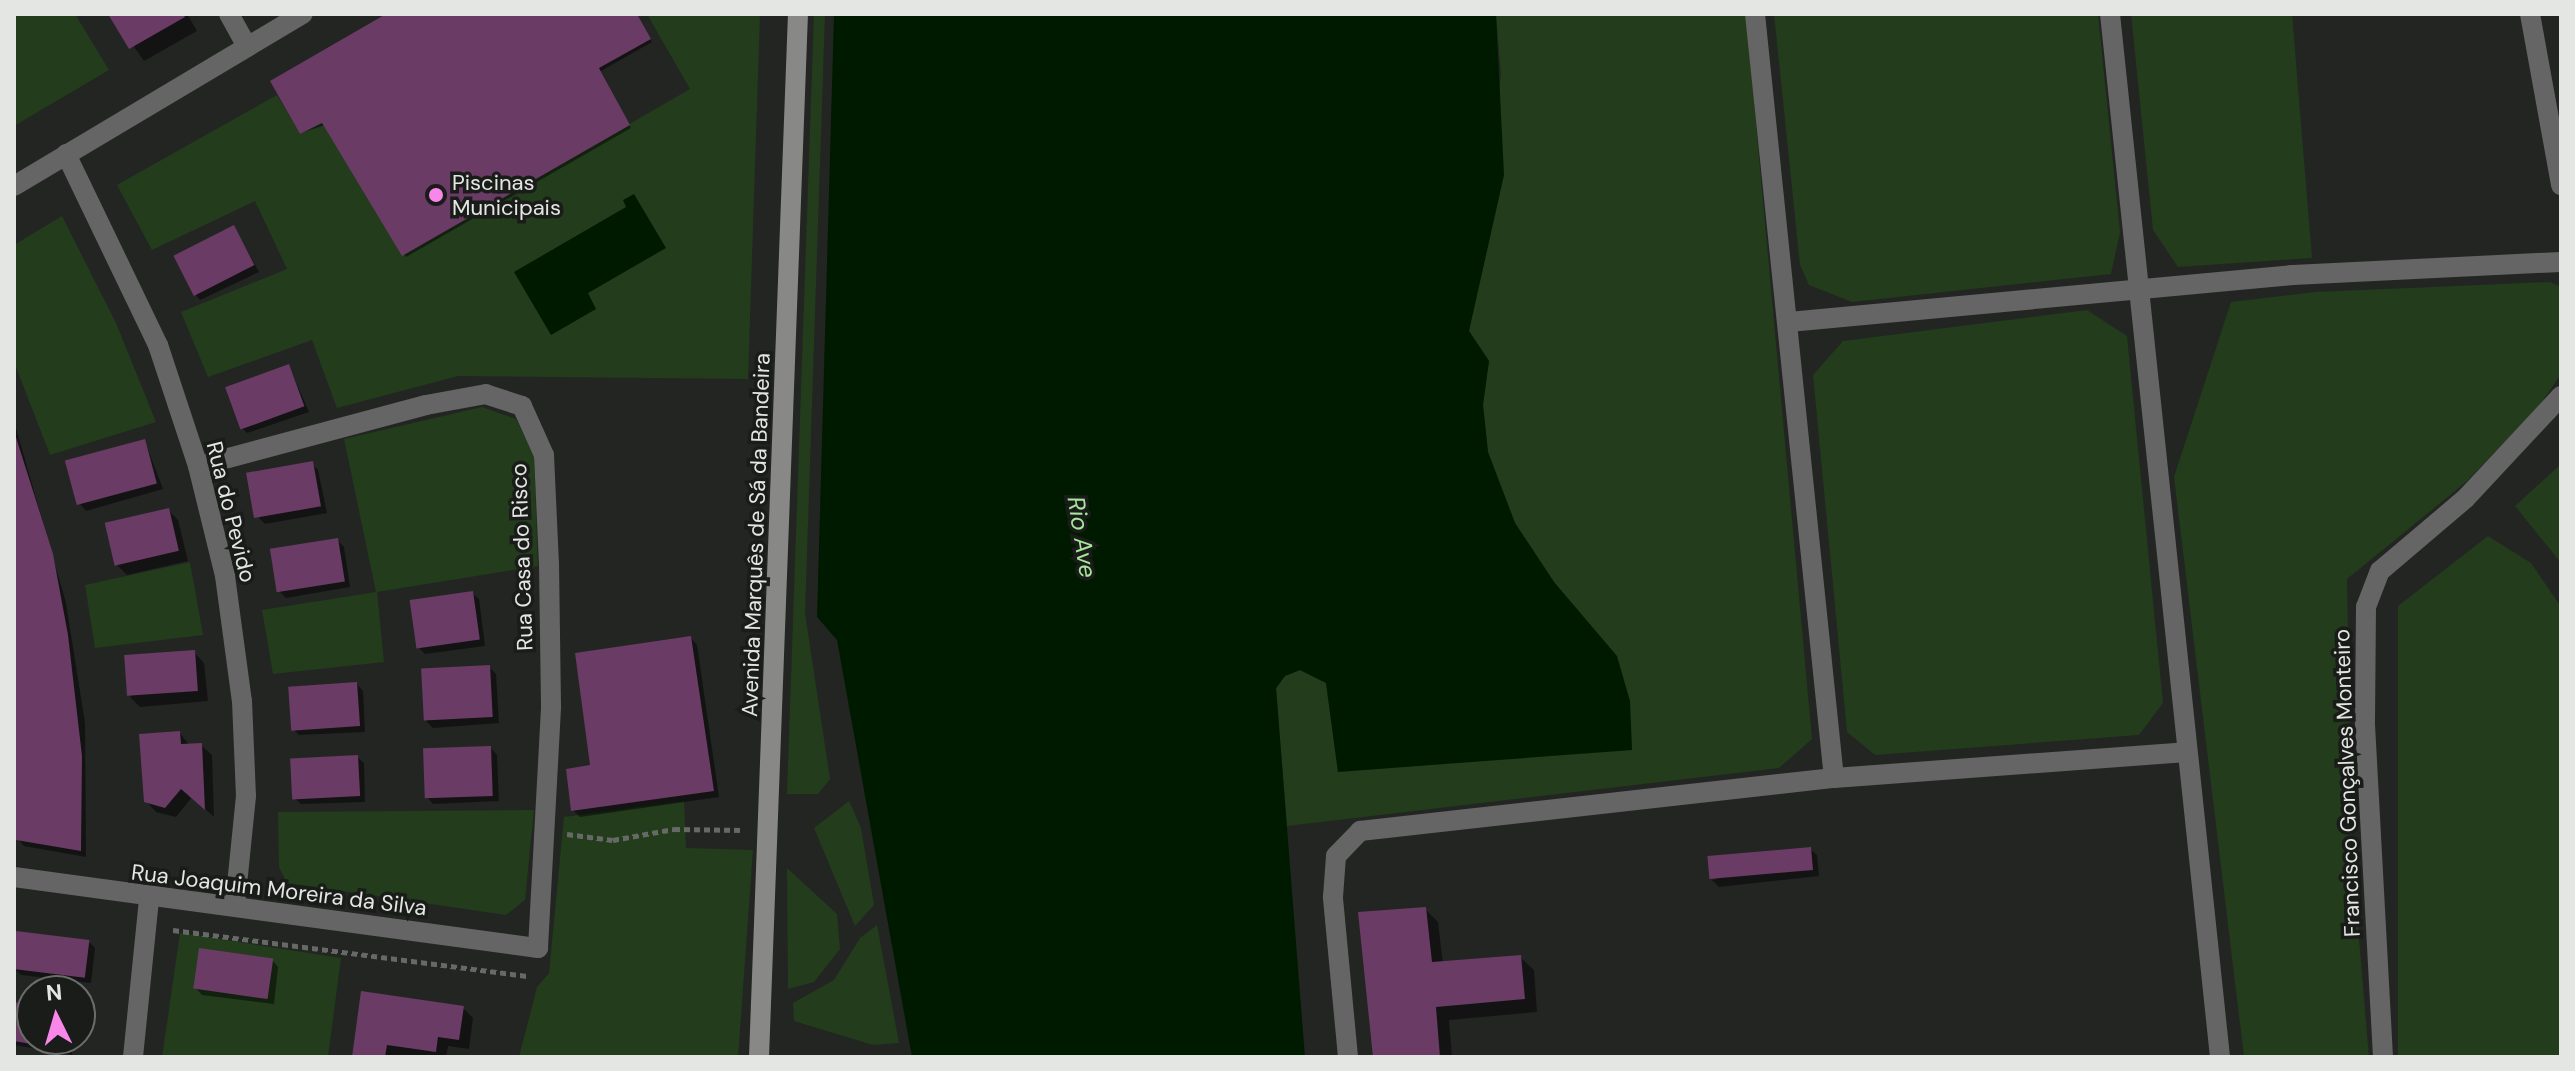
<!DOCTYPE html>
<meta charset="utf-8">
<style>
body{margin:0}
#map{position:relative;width:2575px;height:1071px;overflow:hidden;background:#232523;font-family:"DM Sans",sans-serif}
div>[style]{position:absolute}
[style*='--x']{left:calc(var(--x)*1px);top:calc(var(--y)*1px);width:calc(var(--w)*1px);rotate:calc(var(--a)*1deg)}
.green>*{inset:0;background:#223c1c}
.water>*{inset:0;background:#001a00}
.shadow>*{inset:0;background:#0007}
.building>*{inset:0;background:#6a3b64;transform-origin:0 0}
.path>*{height:5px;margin-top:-2.5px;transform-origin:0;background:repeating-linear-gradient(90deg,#676967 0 6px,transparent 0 10px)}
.minor>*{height:20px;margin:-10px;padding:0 10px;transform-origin:10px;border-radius:10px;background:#646564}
.secondary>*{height:20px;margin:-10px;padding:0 10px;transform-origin:10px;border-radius:10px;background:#888987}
.dots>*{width:22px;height:22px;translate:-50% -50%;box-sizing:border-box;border:4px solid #1a1c19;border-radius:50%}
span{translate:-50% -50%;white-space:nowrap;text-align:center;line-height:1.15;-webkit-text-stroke:7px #1a1c19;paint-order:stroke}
.poi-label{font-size:22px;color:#e4e6e4}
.left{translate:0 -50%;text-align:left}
.street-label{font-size:22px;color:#e4e6e4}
.water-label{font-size:24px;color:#a8e59c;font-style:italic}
.frame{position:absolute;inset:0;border:16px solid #e4e6e4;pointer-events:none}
.north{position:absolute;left:16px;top:975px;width:80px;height:80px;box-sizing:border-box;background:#1a1c19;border:2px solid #6b6d6a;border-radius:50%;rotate:355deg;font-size:22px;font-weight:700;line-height:32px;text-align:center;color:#e4e6e4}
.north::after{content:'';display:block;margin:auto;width:28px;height:36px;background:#f987e9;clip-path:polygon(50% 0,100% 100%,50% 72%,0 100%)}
</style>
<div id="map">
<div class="green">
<i style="clip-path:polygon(14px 14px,75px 14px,109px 70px,14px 126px)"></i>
<i style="clip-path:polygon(647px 14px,760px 14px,748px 379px,458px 376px,337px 408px,312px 340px,208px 377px,181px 312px,287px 269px,255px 201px,152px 250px,117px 185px,277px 95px,300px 134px,322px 123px,402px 255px,690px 89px)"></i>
<i style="clip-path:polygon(814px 14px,825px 14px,805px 613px,830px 779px,818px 794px,787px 794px)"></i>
<i style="clip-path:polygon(1496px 14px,1746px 14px,1812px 739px,1779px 768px,1287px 826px,1276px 688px,1285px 676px,1300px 670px,1326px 683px,1338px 772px,1554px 582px,1515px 523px,1488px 452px,1483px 405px,1489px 361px,1469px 331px,1483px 253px,1501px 74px)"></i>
<i style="clip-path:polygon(1774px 14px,2098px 14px,2120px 232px,2111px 274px,1852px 302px,1809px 285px,1800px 265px)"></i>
<i style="clip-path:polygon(2131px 14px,2292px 14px,2312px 258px,2178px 267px,2153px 230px)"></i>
<i style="clip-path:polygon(62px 216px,116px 323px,156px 422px,50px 455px,14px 362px,14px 245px)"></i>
<i style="clip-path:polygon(2550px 282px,2561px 287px,2561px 374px,2540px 405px,2466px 482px,2347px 579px,2352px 857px,2369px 1057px,2244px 1057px,2174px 477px,2231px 302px,2316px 292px)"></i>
<i style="clip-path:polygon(2087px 310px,2127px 336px,2163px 703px,2139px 735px,1875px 755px,1847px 732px,1813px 375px,1843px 341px)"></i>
<i style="clip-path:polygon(482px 407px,516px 419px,534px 456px,538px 566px,377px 592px,384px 662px,273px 674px,262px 610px,376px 592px,344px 439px)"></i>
<i style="clip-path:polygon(2561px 464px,2561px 563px,2515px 506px)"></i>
<i style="clip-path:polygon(2488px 536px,2531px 563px,2561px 607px,2561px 1057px,2398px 1057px,2398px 606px)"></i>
<i style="clip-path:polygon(190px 562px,203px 635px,95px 648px,85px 585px)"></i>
<i style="clip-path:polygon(684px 801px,686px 848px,753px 850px,738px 1057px,519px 1057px,537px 987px,549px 973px,564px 817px)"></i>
<i style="clip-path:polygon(849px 801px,861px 828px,874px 905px,855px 926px,814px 828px)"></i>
<i style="clip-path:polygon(534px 810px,525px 900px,506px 915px,287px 883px,279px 867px,278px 812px)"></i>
<i style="clip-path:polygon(787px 868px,837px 914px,840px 949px,814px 982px,788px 989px)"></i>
<i style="clip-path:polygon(877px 925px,899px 1043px,873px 1045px,794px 1021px,793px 1003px,834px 980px,860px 938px)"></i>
<i style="clip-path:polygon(180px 933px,341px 958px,328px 1057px,162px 1057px)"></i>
</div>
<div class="water">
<i style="clip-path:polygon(834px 14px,1496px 14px,1504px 175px,1469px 331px,1489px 361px,1483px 405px,1488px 452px,1515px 523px,1554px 582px,1617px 656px,1630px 701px,1632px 750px,1338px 772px,1326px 683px,1300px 670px,1285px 676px,1276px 688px,1305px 1057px,912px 1057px,837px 640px,817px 617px)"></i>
<i style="clip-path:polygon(634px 194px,666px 248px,588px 293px,596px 309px,551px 335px,514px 272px,626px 207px,623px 200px)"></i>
</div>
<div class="shadow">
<i style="clip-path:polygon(111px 14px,187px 14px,197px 31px,144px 61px)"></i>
<i style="clip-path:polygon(390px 14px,636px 14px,652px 42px,601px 71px,631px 128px,406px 257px,325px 125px,301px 133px)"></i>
<i style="clip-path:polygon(234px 227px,259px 272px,200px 300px,194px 293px)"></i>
<i style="clip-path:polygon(289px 366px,309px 412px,247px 433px,241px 427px)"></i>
<i style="clip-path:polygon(14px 421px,66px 603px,85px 723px,86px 857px,24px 846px,18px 839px)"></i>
<i style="clip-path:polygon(145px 442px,163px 489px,86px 511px,80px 504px)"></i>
<i style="clip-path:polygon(312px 464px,318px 470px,327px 513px,265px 524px,259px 518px)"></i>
<i style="clip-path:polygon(168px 510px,178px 520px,188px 561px,127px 575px,117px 565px)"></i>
<i style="clip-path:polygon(337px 540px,344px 547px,350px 587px,286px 598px,279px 591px)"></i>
<i style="clip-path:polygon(472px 593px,479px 599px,485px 646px,425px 654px,419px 648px)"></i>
<i style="clip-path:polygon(691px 638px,697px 645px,719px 797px,580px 817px,573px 810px,592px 766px)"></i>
<i style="clip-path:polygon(194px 652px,204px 663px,208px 701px,140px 707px,130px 697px)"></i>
<i style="clip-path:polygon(489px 667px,496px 674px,499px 723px,433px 728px,426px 721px)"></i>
<i style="clip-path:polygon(357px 684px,363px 691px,365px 732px,299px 735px,293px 729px)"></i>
<i style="clip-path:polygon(180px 733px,190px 746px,201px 745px,212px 755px,214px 817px,192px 797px,176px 817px,156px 812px,146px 801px)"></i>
<i style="clip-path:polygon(491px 748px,497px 755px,499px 801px,433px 804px,427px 797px)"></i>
<i style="clip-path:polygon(357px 757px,364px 763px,365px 802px,301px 804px,294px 798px)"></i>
<i style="clip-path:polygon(1810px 849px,1817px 855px,1819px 876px,1719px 887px,1712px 880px)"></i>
<i style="clip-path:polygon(1425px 909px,1438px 922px,1443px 964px,1520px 957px,1534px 970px,1537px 1012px,1449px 1020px,1452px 1057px,1375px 1057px)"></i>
<i style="clip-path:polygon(88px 941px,95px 948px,91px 983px,21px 975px,14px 968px)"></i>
<i style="clip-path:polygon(272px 960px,278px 967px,274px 1004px,202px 995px,196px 988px)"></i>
<i style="clip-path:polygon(14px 1004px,32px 1007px,32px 1039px,75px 1039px,72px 1055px,14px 1045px)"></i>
<i style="clip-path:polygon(463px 1008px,473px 1018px,469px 1049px,448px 1046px,446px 1057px,354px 1057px)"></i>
</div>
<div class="building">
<i style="clip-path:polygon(108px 14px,183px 14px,185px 17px,129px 49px)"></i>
<i style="clip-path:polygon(386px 14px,637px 14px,651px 39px,599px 68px,630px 125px,402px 256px,322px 123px,300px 134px,270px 81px)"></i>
<i style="left:234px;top:225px;width:45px;height:68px;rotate:63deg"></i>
<i style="left:289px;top:364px;width:45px;height:68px;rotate:70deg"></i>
<i style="clip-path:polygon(14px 431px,53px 554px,68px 635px,82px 756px,81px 851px,16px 840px)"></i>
<i style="left:145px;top:439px;width:46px;height:83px;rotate:75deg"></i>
<i style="left:313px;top:461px;width:46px;height:68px;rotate:80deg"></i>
<i style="left:169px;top:508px;width:44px;height:66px;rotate:77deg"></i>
<i style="left:338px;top:538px;width:44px;height:69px;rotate:81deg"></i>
<i style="left:473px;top:591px;width:49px;height:64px;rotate:82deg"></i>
<i style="clip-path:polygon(691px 636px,714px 791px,571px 811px,566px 769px,590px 765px,575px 653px)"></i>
<i style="left:195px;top:650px;width:41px;height:71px;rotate:86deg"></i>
<i style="left:490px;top:665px;width:52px;height:69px;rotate:87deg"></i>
<i style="left:357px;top:682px;width:44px;height:69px;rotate:86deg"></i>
<i style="clip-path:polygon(180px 731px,181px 744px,202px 743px,205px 810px,181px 789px,165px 808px,144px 802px,139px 734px)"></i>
<i style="left:491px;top:746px;width:50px;height:68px;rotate:88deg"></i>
<i style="left:358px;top:755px;width:41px;height:68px;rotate:87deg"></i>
<i style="left:1811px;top:847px;width:23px;height:104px;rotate:85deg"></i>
<i style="clip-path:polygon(1426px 907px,1432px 962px,1521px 955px,1525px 999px,1436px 1007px,1440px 1057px,1373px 1057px,1358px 912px)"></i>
<i style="left:16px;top:931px;width:74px;height:38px;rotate:7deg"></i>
<i style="left:199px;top:948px;width:75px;height:41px;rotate:8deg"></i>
<i style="clip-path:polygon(361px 991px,464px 1006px,459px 1040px,438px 1037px,436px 1052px,387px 1045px,385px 1057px,352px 1057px)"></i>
<i style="clip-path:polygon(14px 1002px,32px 1005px,32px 1039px,68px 1039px,66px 1050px,14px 1041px)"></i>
</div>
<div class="path">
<i style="--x:567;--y:834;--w:46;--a:7.4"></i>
<i style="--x:613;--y:840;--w:62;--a:-10.2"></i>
<i style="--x:674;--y:829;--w:70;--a:0.8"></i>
<i style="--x:173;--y:930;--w:357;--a:7.4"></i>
</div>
<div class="minor">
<i style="--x:229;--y:14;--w:37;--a:61"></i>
<i style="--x:1755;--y:14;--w:768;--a:84.1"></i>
<i style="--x:2110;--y:14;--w:1049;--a:83.98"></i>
<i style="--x:2530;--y:14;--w:174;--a:79.7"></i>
<i style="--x:66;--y:154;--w:212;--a:64.3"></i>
<i style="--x:158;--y:345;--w:127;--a:71.7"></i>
<i style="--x:198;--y:466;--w:113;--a:76.2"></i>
<i style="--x:225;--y:576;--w:126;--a:82.3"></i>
<i style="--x:242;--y:701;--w:95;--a:87.6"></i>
<i style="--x:246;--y:796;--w:110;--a:95.8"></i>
<i style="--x:14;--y:186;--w:336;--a:-30.8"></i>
<i style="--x:1789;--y:322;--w:506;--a:-5.33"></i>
<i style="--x:2293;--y:275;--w:268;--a:-2.8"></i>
<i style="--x:14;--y:877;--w:529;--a:7.72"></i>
<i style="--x:538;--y:948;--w:242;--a:-86.9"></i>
<i style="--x:551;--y:706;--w:141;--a:-90.8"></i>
<i style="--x:549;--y:565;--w:110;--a:-92.6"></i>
<i style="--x:544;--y:455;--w:54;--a:-114.2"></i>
<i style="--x:522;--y:406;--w:38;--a:-162"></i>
<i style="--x:486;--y:394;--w:61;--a:169.6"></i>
<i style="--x:426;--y:405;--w:236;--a:165"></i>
<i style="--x:133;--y:1057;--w:159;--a:-84.2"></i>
<i style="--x:1348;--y:1057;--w:161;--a:-95.4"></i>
<i style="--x:1333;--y:897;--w:41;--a:-85.8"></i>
<i style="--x:1336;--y:856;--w:35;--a:-46"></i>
<i style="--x:1360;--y:831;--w:477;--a:-6.4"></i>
<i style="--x:1834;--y:778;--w:353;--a:-4.2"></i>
<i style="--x:2383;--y:1057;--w:335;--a:-93.1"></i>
<i style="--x:2365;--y:722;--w:115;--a:-89.5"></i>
<i style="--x:2366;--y:607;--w:39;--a:-69"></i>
<i style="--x:2380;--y:571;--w:111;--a:-40.3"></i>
<i style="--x:2465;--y:499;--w:141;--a:-47"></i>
</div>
<div class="secondary">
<i style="--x:759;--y:1057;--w:1044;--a:-87.86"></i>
</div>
<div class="dots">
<i style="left:436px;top:195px;background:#f987e9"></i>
</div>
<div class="poi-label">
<span class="left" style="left:452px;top:195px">Piscinas<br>Municipais</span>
</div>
<div class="street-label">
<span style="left:231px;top:512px;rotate:76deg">Rua do Pevido</span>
<span style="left:756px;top:535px;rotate:-88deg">Avenida Marquês de Sá da Bandeira</span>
<span style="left:522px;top:557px;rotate:-92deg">Rua Casa do Risco</span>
<span style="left:2347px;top:783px;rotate:-92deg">Francisco Gonçalves Monteiro</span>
<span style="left:279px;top:890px;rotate:7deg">Rua Joaquim Moreira da Silva</span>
</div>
<div class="water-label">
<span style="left:1082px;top:537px;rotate:81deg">Rio Ave</span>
</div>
<div class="frame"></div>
<div class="north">N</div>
</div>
